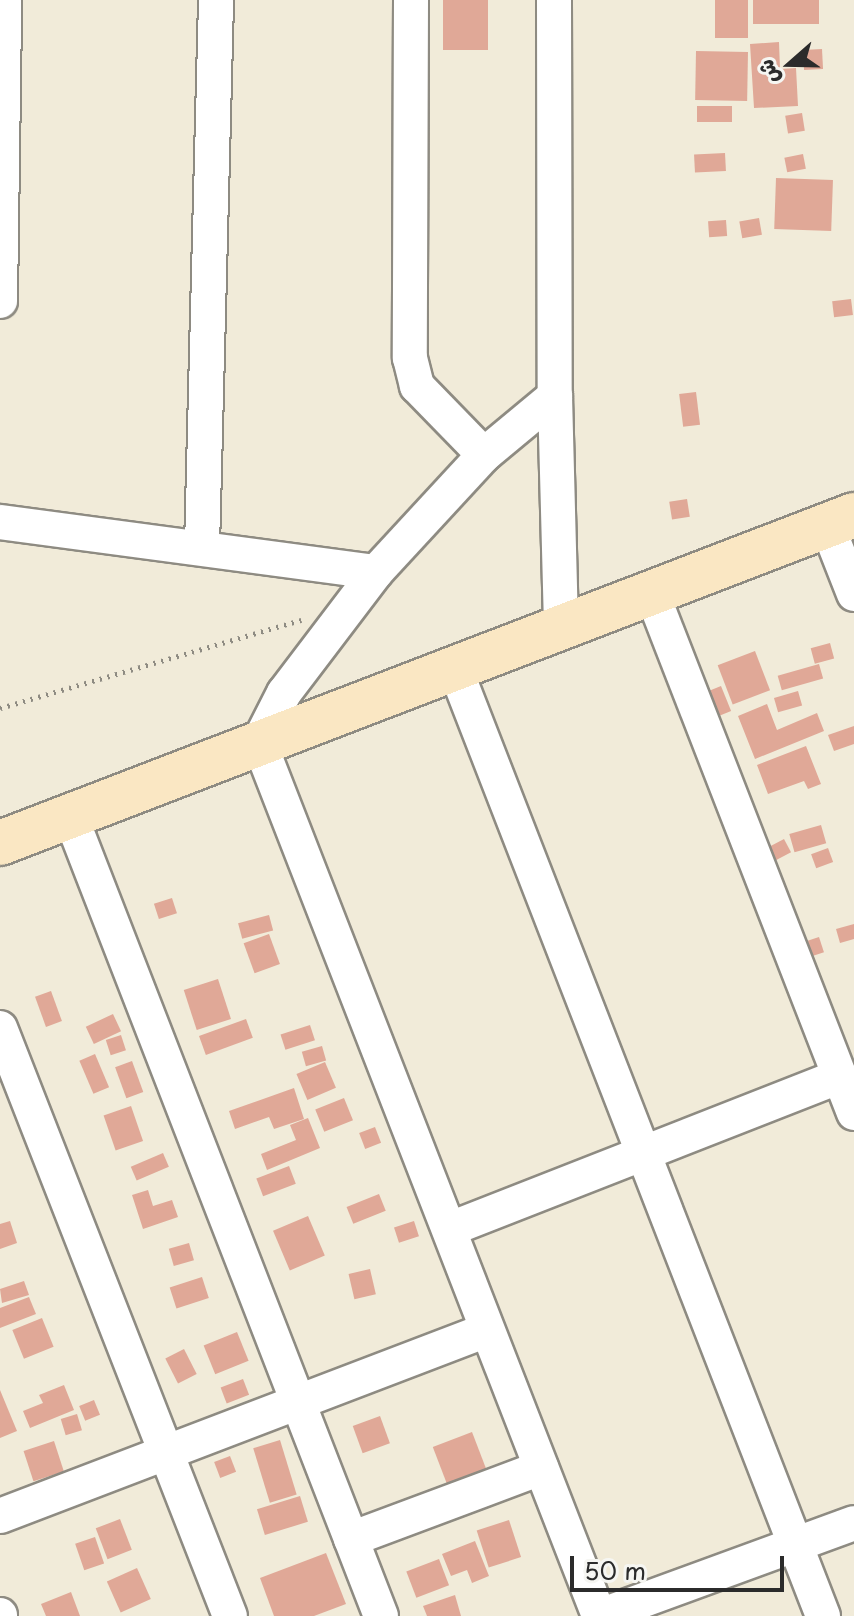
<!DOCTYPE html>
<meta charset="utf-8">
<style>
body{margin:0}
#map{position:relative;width:854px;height:1616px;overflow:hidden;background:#f1ebd9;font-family:"Playpen Sans","Playpen Sans Arabic",sans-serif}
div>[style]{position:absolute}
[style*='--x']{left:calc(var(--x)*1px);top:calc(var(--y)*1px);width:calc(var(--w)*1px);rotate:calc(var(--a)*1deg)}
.building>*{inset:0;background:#e0a897;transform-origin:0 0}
.path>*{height:5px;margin-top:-2.5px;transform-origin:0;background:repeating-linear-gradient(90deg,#8e8b82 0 2px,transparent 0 8px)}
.roads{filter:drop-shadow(2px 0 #8e8b82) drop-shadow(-2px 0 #8e8b82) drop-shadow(0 2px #8e8b82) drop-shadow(0 -2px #8e8b82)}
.minor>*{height:34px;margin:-17px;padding:0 17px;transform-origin:17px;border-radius:17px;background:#fff}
.secondary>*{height:44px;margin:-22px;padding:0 22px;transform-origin:22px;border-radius:22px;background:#fae7c3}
span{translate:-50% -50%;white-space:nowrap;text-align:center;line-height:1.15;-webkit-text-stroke:8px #f6f6f2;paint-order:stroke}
.north{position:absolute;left:750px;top:24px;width:80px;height:80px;-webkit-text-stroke:6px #f6f6f2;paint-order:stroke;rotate:250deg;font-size:22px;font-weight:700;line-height:32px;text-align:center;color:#2b2b2b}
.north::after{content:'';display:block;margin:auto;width:28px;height:36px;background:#2b2b2b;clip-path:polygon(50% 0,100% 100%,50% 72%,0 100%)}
.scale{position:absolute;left:570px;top:1556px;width:214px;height:36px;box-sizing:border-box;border:4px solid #2b2b2b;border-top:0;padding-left:10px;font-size:24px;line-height:28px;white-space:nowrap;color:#2b2b2b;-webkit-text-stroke:6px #f6f6f2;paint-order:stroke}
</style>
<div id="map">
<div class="building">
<i style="left:443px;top:0;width:45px;height:50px"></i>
<i style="left:715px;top:0;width:33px;height:38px"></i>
<i style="left:753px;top:0;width:66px;height:24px"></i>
<i style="clip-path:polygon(779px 42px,780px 69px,796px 68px,798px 106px,754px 108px,750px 44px)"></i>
<i style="left:822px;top:49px;width:20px;height:19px;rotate:87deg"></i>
<i style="left:696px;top:51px;width:52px;height:49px;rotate:1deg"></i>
<i style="left:732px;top:106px;width:16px;height:35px;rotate:90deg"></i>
<i style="left:802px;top:113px;width:18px;height:17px;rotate:81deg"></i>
<i style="left:725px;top:153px;width:18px;height:31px;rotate:87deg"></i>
<i style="left:803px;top:154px;width:15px;height:19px;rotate:79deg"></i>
<i style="left:776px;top:178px;width:57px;height:51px;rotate:2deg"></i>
<i style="left:759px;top:218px;width:17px;height:20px;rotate:80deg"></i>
<i style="left:726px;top:220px;width:16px;height:18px;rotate:86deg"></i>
<i style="left:851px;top:299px;width:16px;height:19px;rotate:83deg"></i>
<i style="left:696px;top:392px;width:33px;height:17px;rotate:83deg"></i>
<i style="left:687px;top:499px;width:18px;height:18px;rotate:81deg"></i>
<i style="left:830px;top:643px;width:16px;height:20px;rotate:75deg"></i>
<i style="left:755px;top:651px;width:42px;height:40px;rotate:69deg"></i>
<i style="left:819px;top:664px;width:15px;height:43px;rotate:74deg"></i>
<i style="left:721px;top:686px;width:27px;height:18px;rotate:68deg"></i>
<i style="left:798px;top:691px;width:15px;height:25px;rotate:74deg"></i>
<i style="clip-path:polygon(767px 704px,777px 730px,817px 713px,824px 731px,755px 759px,738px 716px)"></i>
<i style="clip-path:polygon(854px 726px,854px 744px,834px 751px,828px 735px)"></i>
<i style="clip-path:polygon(806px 746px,821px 784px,808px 789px,804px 781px,768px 794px,757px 765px)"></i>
<i style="left:821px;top:825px;width:19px;height:33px;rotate:74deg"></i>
<i style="left:784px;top:839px;width:15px;height:21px;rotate:62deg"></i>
<i style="left:828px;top:848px;width:15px;height:18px;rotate:70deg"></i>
<i style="left:172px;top:898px;width:16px;height:19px;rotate:72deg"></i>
<i style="left:269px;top:915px;width:16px;height:32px;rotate:75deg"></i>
<i style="clip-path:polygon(854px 924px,854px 939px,840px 943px,836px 929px)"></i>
<i style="left:269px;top:934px;width:32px;height:27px;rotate:70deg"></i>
<i style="left:819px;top:937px;width:16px;height:20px;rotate:72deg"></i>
<i style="left:218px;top:979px;width:42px;height:36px;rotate:72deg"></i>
<i style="left:51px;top:991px;width:32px;height:17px;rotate:70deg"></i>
<i style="left:113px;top:1014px;width:19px;height:30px;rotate:65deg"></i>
<i style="left:246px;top:1019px;width:20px;height:50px;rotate:70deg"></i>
<i style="left:310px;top:1025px;width:16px;height:31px;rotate:72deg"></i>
<i style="left:121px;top:1035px;width:16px;height:16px;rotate:72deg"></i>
<i style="left:322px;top:1046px;width:15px;height:21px;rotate:74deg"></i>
<i style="left:95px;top:1054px;width:36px;height:17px;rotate:67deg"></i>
<i style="left:132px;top:1061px;width:33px;height:18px;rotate:70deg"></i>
<i style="left:325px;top:1062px;width:28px;height:31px;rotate:67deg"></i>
<i style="clip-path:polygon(294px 1088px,304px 1119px,274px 1129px,269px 1117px,235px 1129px,229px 1111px)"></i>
<i style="left:344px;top:1098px;width:24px;height:31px;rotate:68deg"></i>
<i style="left:131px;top:1106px;width:37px;height:29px;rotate:71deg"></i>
<i style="clip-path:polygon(308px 1118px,320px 1148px,267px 1170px,261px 1154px,296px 1140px,290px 1125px)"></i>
<i style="left:375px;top:1127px;width:17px;height:17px;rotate:69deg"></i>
<i style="left:163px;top:1153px;width:15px;height:35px;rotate:67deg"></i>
<i style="left:289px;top:1166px;width:19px;height:35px;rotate:69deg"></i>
<i style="clip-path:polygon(148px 1190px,153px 1206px,172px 1200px,178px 1217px,143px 1229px,132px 1195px)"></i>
<i style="left:379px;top:1194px;width:18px;height:35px;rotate:68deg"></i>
<i style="left:308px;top:1216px;width:43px;height:38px;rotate:67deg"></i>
<i style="clip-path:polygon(10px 1221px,17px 1243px,0 1249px,0 1224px)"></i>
<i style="left:414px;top:1221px;width:16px;height:21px;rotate:72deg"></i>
<i style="left:189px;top:1243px;width:18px;height:21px;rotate:74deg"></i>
<i style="left:370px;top:1269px;width:26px;height:22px;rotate:77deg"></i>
<i style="left:202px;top:1277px;width:22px;height:34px;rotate:72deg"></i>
<i style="clip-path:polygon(24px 1281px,29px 1295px,2px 1303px,0 1289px)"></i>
<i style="clip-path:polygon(29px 1297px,36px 1314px,0 1328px,0 1308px)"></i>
<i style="left:42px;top:1318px;width:31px;height:32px;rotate:68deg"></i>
<i style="left:237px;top:1332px;width:31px;height:36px;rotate:68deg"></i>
<i style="left:184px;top:1349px;width:28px;height:21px;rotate:63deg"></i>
<i style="left:243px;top:1379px;width:17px;height:24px;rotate:69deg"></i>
<i style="clip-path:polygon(64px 1385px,74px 1410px,30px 1428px,23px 1411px,43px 1403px,39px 1395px)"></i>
<i style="clip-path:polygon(0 1390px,17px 1431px,0 1438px)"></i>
<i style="left:94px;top:1400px;width:16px;height:16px;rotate:68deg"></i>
<i style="left:77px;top:1414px;width:17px;height:17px;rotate:73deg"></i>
<i style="left:380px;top:1416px;width:29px;height:29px;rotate:70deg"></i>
<i style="left:472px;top:1432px;width:42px;height:42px;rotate:69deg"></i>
<i style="left:280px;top:1440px;width:57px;height:28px;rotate:73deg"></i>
<i style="left:54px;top:1441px;width:32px;height:32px;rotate:72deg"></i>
<i style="left:230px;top:1456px;width:17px;height:17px;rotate:69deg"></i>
<i style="left:300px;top:1496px;width:27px;height:45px;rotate:73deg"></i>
<i style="left:120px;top:1519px;width:33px;height:26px;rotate:69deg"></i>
<i style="left:509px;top:1520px;width:39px;height:34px;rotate:72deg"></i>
<i style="left:95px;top:1537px;width:28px;height:21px;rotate:71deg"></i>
<i style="clip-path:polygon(475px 1541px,489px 1576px,472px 1583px,467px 1570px,451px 1576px,442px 1554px)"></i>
<i style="clip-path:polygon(326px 1553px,346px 1604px,314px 1616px,274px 1616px,260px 1578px)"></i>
<i style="left:439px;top:1559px;width:28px;height:35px;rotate:69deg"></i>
<i style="left:137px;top:1568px;width:34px;height:33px;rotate:66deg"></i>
<i style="clip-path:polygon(71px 1592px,80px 1616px,46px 1616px,41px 1604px)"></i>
<i style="clip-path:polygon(455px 1595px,461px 1616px,427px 1616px,423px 1606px)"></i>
</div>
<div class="path">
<i style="--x:0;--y:708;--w:314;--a:-16.3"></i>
</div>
<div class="roads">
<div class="minor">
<i style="--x:411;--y:0;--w:358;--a:90.2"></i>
<i style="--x:410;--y:358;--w:29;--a:76"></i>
<i style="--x:417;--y:386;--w:96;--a:45.8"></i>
<i style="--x:554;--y:0;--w:396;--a:89.9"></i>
<i style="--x:555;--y:396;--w:228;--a:88.5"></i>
<i style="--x:0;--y:301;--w:301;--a:-89.2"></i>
<i style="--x:555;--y:396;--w:92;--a:140.3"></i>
<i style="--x:484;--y:455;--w:159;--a:132.7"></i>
<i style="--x:376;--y:572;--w:152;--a:127.2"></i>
<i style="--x:284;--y:693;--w:55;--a:117"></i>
<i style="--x:259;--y:742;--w:938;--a:68.74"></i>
<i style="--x:0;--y:522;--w:379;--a:7.6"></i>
<i style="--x:827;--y:525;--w:74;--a:68.6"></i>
<i style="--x:202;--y:547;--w:547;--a:-88.53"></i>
<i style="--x:651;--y:591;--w:560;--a:68.75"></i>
<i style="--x:454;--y:666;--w:1019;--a:68.77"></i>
<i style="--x:70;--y:815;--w:859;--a:68.78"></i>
<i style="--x:0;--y:1028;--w:631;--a:68.64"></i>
<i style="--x:450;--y:1229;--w:419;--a:-21.4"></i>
<i style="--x:0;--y:1516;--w:521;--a:-20.9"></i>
<i style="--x:351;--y:1539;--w:203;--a:-20.5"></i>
<i style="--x:0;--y:1615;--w:1;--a:90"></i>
<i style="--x:600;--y:1616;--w:270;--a:-20.1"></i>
</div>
<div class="secondary">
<i style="--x:0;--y:843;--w:915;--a:-21.01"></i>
</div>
</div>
<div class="north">ش</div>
<div class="scale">50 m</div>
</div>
